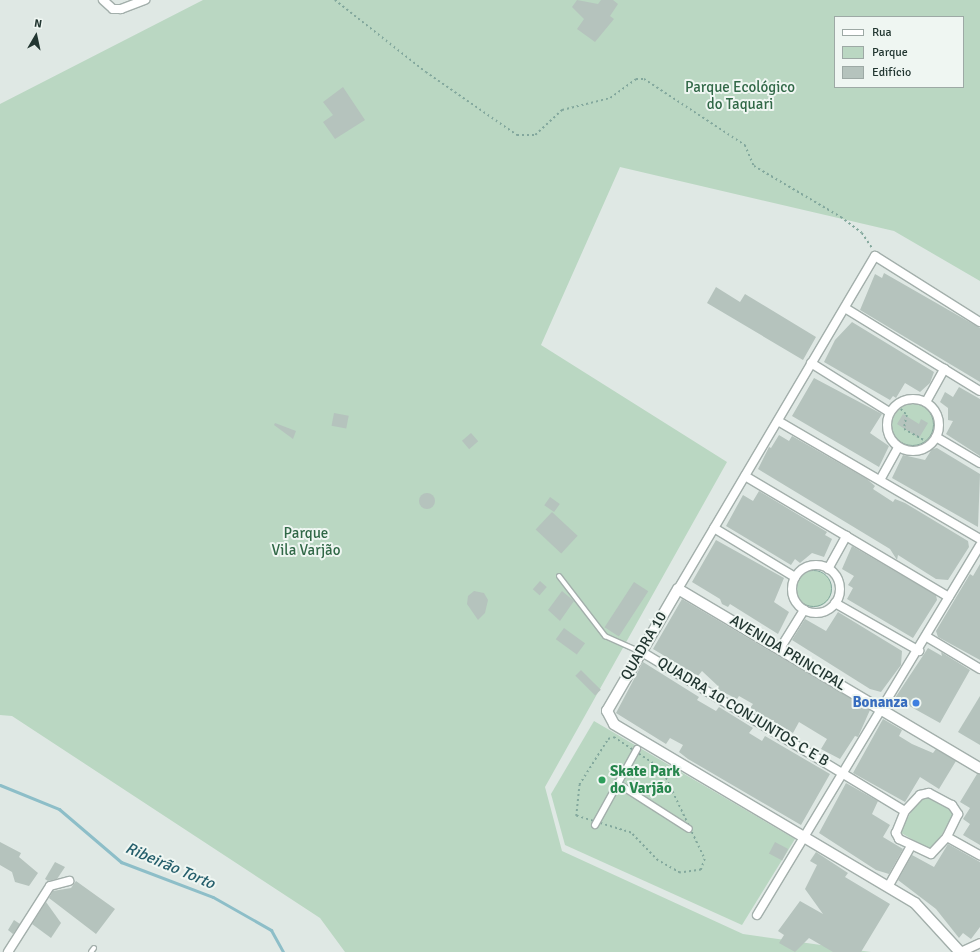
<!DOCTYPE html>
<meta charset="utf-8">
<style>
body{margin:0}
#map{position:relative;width:980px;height:952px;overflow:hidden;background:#dfe8e4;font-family:Signika,sans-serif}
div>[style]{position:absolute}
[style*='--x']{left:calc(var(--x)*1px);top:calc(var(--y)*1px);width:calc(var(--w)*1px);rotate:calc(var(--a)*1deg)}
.green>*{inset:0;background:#bad7c2;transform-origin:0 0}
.round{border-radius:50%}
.stream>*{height:3px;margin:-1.5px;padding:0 1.5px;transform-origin:1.5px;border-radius:1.5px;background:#8dbec8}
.building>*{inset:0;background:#b5c3bd;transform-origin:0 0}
.path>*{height:1.5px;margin-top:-0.75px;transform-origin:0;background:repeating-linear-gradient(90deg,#83a89d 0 2px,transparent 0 5px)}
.path>.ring{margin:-0.75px;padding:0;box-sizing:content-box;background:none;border:1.5px solid #83a89d;border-radius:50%}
.roads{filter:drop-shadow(1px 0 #a3afab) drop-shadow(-1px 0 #a3afab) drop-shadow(0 1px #a3afab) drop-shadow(0 -1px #a3afab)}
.service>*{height:4px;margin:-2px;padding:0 2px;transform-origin:2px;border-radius:2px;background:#fff}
.pedestrian>*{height:6px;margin:-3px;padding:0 3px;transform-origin:3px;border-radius:3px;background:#fff}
.minor>*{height:8px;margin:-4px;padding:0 4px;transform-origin:4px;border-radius:4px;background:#fff}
.minor>.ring{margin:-4px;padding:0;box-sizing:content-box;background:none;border:8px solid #fff;border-radius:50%}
.tertiary>*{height:10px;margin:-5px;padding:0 5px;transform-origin:5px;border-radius:5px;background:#fff}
.dots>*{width:11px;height:11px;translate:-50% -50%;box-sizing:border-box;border:2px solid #eff6f2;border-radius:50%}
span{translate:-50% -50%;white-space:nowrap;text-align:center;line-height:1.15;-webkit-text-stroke:4px #eff6f2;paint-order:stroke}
.park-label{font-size:15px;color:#316847}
.street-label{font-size:15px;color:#223631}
.shop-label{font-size:15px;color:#366cbe;font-weight:700}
.right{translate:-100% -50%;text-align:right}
.leisure-label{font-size:15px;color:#27864d;font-weight:700}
.left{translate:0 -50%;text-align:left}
.water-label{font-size:16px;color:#245e6b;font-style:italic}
.legend{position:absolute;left:834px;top:16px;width:130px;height:72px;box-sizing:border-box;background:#eff6f2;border:1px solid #9da9a5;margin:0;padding:5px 7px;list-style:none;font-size:12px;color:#223631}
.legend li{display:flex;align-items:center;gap:8px;height:20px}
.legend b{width:20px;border:1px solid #9da9a5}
.north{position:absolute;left:16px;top:16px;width:40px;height:40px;-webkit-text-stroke:3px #eff6f2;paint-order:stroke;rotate:9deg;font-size:11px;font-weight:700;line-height:16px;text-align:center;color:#223631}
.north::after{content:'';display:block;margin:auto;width:14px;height:18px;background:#223631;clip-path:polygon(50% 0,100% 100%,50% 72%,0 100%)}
</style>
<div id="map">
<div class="green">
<i style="clip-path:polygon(evenodd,203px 0,980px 0,980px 281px,894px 231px,620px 167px,541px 345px,727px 462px,545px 787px,562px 851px,743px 934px,871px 952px,345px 952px,320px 918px,12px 716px,0 715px,0 104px,203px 0,835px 17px,963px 17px,963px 87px,835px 87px,835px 17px)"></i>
<i class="round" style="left:892px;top:404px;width:42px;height:42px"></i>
<i class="round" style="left:796px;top:571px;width:36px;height:36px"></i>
<i style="clip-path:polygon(594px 721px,795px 839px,742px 925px,565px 845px,551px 794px)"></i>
<i style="left:922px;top:793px;width:38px;height:45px;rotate:30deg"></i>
</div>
<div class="stream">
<i style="--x:0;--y:785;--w:64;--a:22.1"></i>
<i style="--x:59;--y:809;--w:82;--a:40.5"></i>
<i style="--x:121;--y:862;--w:98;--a:20.8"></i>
<i style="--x:213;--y:897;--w:67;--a:29.6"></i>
<i style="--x:271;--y:930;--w:25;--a:61"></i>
</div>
<div class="building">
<i style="clip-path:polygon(577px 0,598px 4px,601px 0,613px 0,618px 4px,610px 16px,614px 19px,595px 42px,577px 29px,584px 19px,572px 7px)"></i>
<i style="clip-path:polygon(343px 87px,365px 120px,335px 139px,323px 122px,333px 115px,323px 102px)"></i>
<i style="clip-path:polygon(884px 273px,980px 328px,980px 382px,860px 310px,875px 274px,882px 278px)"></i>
<i style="clip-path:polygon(716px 287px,740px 302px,745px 294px,816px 337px,803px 360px,707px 303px)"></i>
<i style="clip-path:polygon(852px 322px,934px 372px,930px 383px,920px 392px,905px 383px,896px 398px,893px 396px,890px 400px,824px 362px,835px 340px)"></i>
<i style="clip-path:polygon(814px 378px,882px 414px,870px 433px,889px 446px,879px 467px,792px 416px)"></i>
<i style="clip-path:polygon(959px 387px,980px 399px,980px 456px,946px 434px,953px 421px,948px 420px,948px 408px,940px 402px,945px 392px,953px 397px)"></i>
<i style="left:334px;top:413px;width:15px;height:13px;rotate:11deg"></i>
<i style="clip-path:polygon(903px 414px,919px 424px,921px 419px,928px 423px,919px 438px,897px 424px)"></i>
<i style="clip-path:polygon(275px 423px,296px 431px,293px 439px,274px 425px)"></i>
<i style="left:471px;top:433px;width:11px;height:12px;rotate:49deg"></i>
<i style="clip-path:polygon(779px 435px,789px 441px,792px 436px,867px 479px,875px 486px,873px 489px,893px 502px,895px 499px,905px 503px,968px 541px,969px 547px,948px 580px,936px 579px,898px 555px,897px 560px,890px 549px,758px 469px,769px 447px,771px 448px)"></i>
<i style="clip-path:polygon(937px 448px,980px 474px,978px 527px,892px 478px,903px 455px,925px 460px,932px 449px)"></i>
<i style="clip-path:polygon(759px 491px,827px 532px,825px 535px,832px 539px,824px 557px,812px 553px,800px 563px,795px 559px,791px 565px,726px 526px,743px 495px,753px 501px)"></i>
<i class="round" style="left:419px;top:493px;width:16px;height:16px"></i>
<i style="left:550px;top:497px;width:12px;height:10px;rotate:35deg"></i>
<i style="left:552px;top:512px;width:35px;height:24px;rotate:43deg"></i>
<i style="clip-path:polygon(716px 540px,784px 578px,774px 602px,789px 612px,778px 634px,730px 604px,728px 607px,722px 604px,720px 599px,692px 582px)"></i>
<i style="clip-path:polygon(852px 546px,936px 595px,937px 600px,913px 638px,847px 599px,853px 588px,848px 585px,854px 576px,842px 569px)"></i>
<i style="clip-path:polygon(980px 564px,980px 660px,938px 637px,936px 631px,970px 574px,973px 576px)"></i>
<i style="left:540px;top:581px;width:9px;height:11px;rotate:41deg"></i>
<i style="left:634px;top:582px;width:17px;height:54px;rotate:33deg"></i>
<i style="clip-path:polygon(474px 591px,484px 593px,488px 600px,485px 613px,478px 620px,467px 604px,468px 596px)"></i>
<i style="clip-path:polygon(562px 591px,574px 601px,560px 621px,548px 610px)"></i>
<i style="clip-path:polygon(682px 599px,870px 710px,858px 737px,855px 736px,840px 759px,821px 749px,827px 739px,799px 722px,793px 733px,750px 708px,753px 704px,739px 696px,737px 699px,717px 689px,719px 687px,702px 671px,698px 676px,653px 649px)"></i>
<i style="clip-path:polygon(838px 612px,902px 651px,901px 665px,881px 692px,870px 689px,792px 640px,805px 619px,826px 631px)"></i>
<i style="left:564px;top:628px;width:26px;height:14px;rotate:36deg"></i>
<i style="clip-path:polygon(928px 648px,942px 656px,941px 652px,970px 670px,940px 723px,895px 698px)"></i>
<i style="clip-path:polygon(643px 662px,699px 697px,697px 700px,716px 711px,719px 707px,753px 728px,749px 733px,762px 741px,765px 736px,830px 774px,801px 825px,688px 759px,679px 752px,683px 745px,670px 738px,666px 744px,616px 713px)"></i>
<i style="left:581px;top:670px;width:28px;height:8px;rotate:45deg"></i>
<i style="clip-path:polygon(980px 696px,980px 745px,958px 732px)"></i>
<i style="clip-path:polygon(883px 719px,902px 730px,899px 736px,912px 744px,933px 753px,936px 749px,956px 761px,939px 789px,920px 777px,905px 802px,853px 773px)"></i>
<i style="clip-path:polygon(977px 774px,980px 774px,980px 845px,963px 835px,970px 824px,963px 819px,970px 808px,960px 802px)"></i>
<i style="clip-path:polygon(846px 783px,878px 801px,872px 814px,890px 825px,883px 837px,903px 849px,889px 874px,876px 870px,819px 833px)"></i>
<i style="clip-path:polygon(0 842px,21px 853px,19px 857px,38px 873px,29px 886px,15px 882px,12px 872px,0 865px)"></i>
<i style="left:775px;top:842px;width:15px;height:13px;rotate:28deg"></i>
<i style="clip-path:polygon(948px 844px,980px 862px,980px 927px,971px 939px,963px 933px,959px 938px,936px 909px,898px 880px,912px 855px,934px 867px)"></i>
<i style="clip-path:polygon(816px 852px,848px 873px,845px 877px,890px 904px,861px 952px,833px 952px,809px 938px,795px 952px,779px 943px,784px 935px,778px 931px,800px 901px,823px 914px,805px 889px,817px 865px,810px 861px)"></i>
<i style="clip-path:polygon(55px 862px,65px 867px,57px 879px,48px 881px,45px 879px)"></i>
<i style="clip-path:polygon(76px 881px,115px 909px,96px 934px,49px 898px,53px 891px,71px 888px)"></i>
<i style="clip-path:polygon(46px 902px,61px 923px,51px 938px,32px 924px)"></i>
<i style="clip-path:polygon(14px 920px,20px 924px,13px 934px,8px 930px)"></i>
</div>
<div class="path">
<i style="--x:335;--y:0;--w:116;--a:38.4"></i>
<i style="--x:426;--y:72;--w:111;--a:34.7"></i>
<i style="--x:517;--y:135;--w:18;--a:0"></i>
<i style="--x:535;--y:135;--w:37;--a:-43"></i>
<i style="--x:562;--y:110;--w:49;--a:-14"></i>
<i style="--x:610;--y:98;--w:32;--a:-36"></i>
<i style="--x:636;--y:79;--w:8;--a:0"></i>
<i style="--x:644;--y:79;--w:121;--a:33.2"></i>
<i style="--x:745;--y:145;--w:23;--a:67"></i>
<i style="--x:754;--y:166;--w:101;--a:30.4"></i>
<i style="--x:841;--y:217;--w:26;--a:37"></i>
<i style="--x:862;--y:233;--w:18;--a:56"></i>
<i class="ring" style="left:892px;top:404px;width:40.5px;height:40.5px"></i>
<i style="--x:901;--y:409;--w:8;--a:45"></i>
<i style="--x:907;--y:415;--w:14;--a:102"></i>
<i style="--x:904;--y:429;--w:25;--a:29"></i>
<i class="ring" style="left:796px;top:571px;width:34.5px;height:34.5px"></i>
<i style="--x:614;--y:737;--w:58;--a:33.7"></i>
<i style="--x:662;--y:769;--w:100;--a:64.5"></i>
<i style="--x:705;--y:859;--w:12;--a:110"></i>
<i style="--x:701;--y:870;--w:21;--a:172"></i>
<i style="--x:680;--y:873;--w:25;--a:-151"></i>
<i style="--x:658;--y:861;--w:39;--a:-134"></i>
<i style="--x:631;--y:833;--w:58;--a:-162.8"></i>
<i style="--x:576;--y:816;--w:31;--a:-84"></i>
<i style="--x:579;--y:785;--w:54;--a:-57.8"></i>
<i style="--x:608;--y:739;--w:6;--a:-18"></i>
</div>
<div class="roads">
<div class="service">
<i style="--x:559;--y:576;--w:76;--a:52.5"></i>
<i style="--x:605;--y:636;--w:39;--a:24"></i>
<i style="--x:91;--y:952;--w:5;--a:-53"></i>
</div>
<div class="pedestrian">
<i style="--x:617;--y:783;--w:85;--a:32.6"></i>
<i style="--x:595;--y:825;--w:87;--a:-61.1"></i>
</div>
<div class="minor">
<i style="--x:103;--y:0;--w:13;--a:42"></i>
<i style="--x:113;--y:9;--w:8;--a:0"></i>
<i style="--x:121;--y:9;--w:26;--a:-21"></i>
<i style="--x:845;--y:308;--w:158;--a:31.6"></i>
<i style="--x:811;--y:363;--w:92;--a:32.1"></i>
<i class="ring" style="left:887px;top:399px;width:44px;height:44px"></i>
<i style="--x:926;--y:402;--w:38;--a:-61"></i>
<i style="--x:778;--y:421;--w:234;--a:30.3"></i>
<i style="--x:936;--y:437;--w:51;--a:30.6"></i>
<i style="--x:745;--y:476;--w:237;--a:30.7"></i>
<i style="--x:880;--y:480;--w:37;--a:-61"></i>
<i style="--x:714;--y:528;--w:95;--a:31.2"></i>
<i class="ring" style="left:792px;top:565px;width:40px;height:40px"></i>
<i style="--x:828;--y:569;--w:38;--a:-61"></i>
<i style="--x:678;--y:589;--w:387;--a:-59.4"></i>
<i style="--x:875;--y:256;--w:124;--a:32.2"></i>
<i style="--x:835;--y:603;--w:97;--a:29.7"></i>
<i style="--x:927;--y:637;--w:62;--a:31.1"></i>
<i style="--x:781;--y:647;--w:44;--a:-58.1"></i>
<i style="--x:642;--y:652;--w:307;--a:31.2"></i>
<i style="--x:929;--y:793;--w:26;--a:28"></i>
<i style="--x:952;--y:805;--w:11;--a:56"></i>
<i style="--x:958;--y:814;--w:25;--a:116"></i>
<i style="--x:947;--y:837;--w:23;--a:133"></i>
<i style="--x:931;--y:854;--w:35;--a:-155"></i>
<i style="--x:899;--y:839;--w:7;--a:-117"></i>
<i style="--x:896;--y:833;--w:24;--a:-68"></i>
<i style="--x:905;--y:811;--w:22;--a:-47"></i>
<i style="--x:920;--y:795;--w:9;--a:-13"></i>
<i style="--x:947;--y:837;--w:38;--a:29"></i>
<i style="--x:888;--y:887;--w:47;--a:-60.7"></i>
<i style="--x:757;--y:915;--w:432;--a:-58.9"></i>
<i style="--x:8;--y:952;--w:78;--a:-57.5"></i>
<i style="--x:50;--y:886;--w:20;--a:-15"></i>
<i style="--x:961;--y:952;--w:21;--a:-25"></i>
</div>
<div class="tertiary">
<i style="--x:960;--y:952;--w:67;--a:-132.6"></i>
<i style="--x:915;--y:903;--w:350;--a:-149.3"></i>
<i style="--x:614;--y:724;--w:15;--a:-118"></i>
<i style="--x:607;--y:711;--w:141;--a:-59.8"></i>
<i style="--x:678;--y:589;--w:351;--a:30.7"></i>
</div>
</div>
<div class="dots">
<i style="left:916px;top:703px;background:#3f7fe0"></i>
<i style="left:602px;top:780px;background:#2e9e5b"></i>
</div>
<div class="park-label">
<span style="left:740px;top:96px">Parque Ecológico<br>do Taquari</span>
<span style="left:306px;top:542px">Parque<br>Vila Varjão</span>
</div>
<div class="street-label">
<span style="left:644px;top:646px;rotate:-60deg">QUADRA 10</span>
<span style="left:788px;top:653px;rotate:31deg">AVENIDA PRINCIPAL</span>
<span style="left:743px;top:712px;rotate:31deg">QUADRA 10 CONJUNTOS C E B</span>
</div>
<div class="shop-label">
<span class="right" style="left:908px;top:703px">Bonanza</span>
</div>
<div class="leisure-label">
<span class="left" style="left:610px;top:780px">Skate Park<br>do Varjão</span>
</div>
<div class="water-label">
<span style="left:170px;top:866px;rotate:23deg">Ribeirão Torto</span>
</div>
<ul class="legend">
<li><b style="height:5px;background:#fff"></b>Rua</li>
<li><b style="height:11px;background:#bad7c2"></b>Parque</li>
<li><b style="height:11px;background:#b5c3bd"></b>Edifício</li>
</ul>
<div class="north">N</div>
</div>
